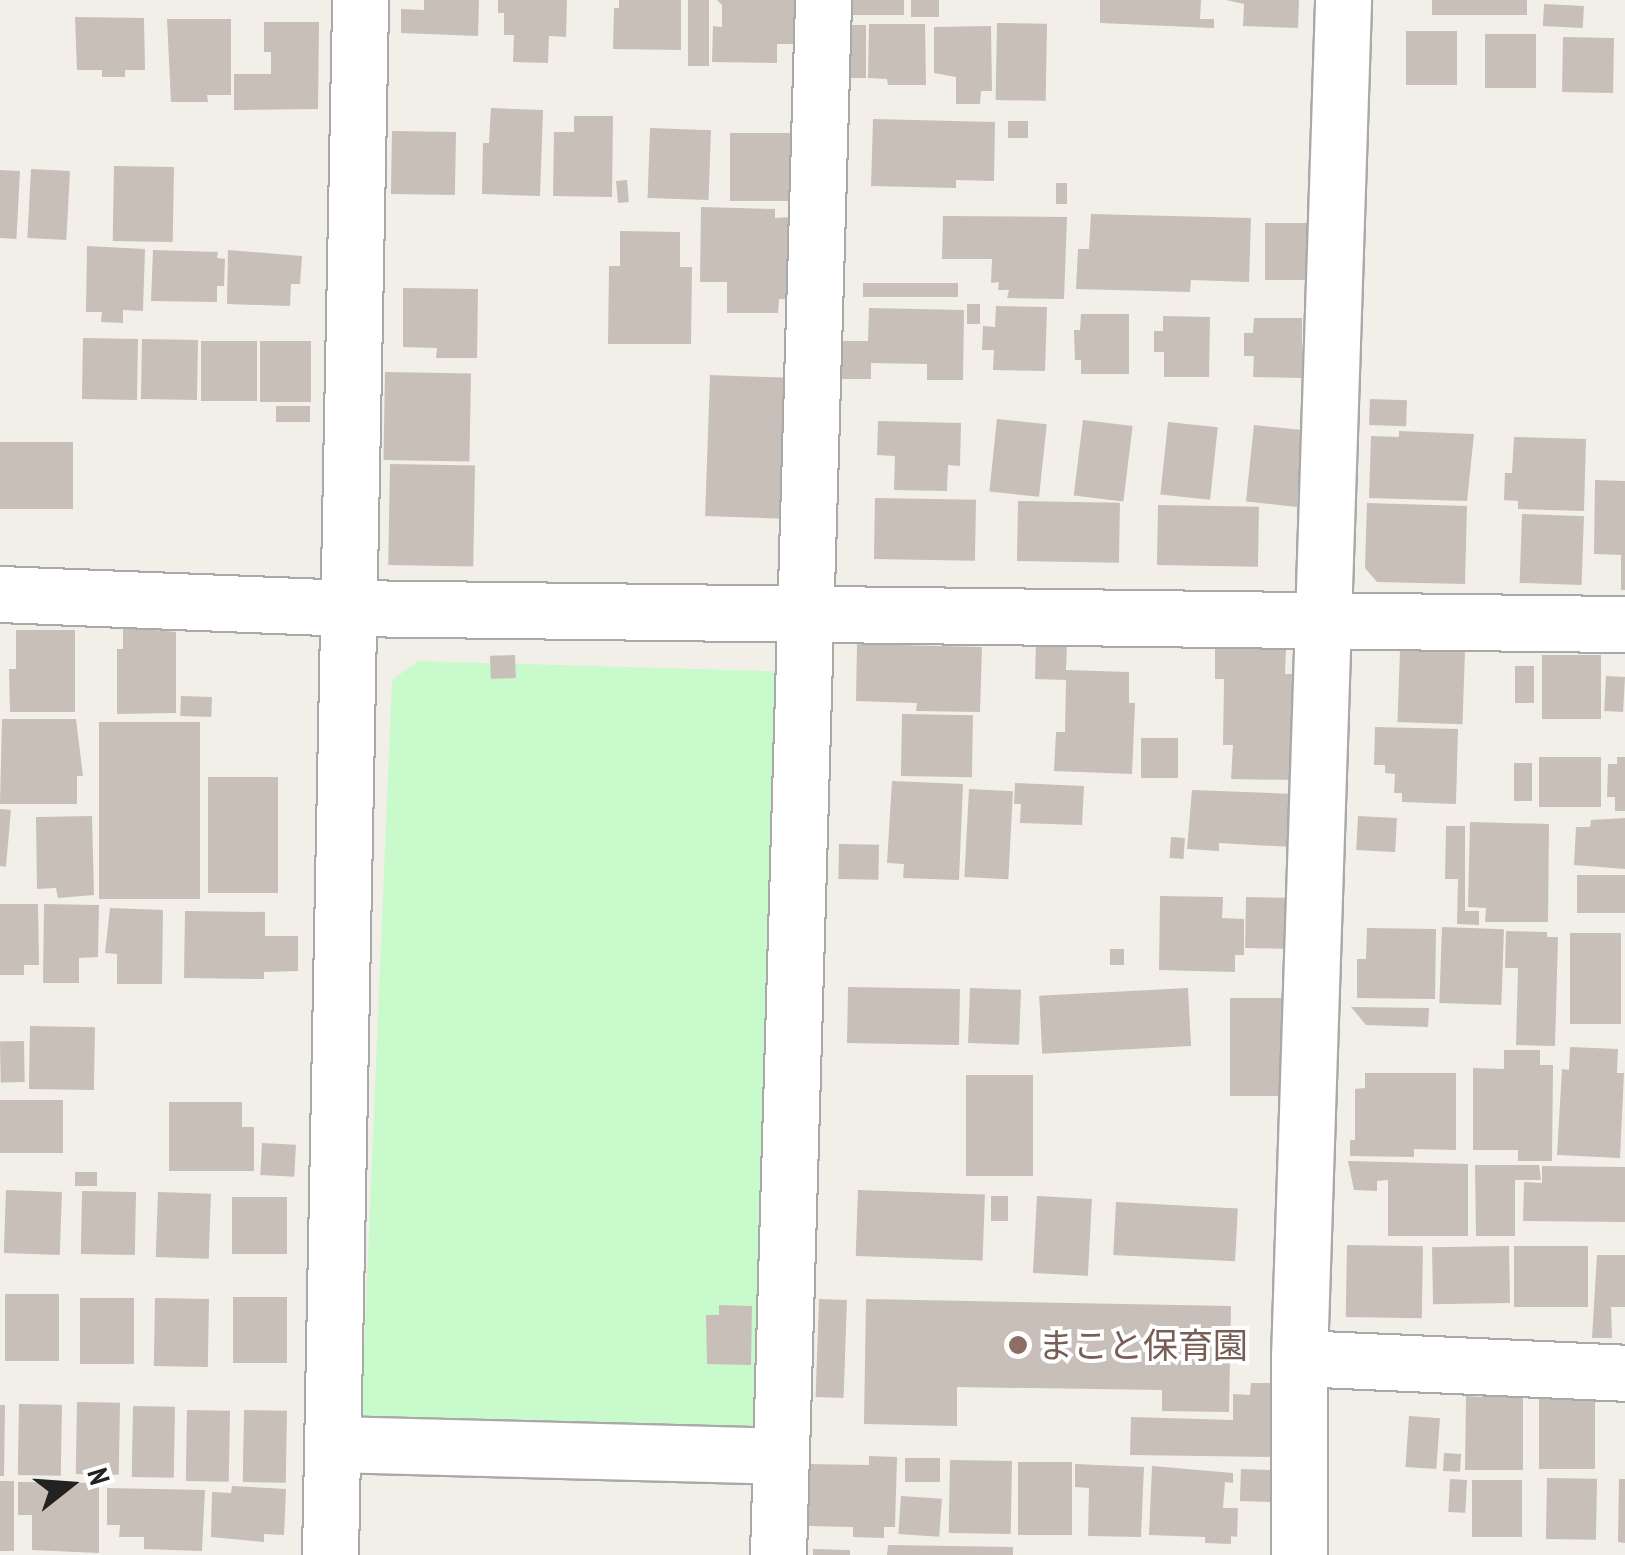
<!DOCTYPE html>
<meta charset="utf-8">
<style>
body{margin:0}
#map{position:relative;width:1625px;height:1555px;overflow:hidden;background:#f2efe9;font-family:"PT Sans Narrow","Noto Sans JP",sans-serif}
div>[style]{position:absolute}
[style*='--x']{left:calc(var(--x)*1px);top:calc(var(--y)*1px);width:calc(var(--w)*1px);rotate:calc(var(--a)*1deg)}
.park>*{inset:0;background:#c8facc}
.building>*{inset:0;background:#c7bfb8;transform-origin:0 0}
.roads{filter:drop-shadow(2px 0 #a9a9a9) drop-shadow(-2px 0 #a9a9a9) drop-shadow(0 2px #a9a9a9) drop-shadow(0 -2px #a9a9a9)}
.minor>*{height:55px;margin:-27.5px;padding:0 27.5px;transform-origin:27.5px;border-radius:27.5px;background:#fff}
.dots>*{width:28px;height:28px;translate:-50% -50%;box-sizing:border-box;border:5px solid #fff;border-radius:50%}
span{translate:-50% -50%;white-space:nowrap;text-align:center;line-height:1.15;-webkit-text-stroke:8px #fff;paint-order:stroke}
.education-label{font-size:35px;color:#785e54}
.left{translate:0 -50%;text-align:left}
.north{position:absolute;left:20px;top:1435px;width:100px;height:100px;-webkit-text-stroke:8px #fff;paint-order:stroke;rotate:73deg;font-size:28px;font-weight:700;line-height:40px;text-align:center;color:#222}
.north::after{content:'';display:block;margin:auto;width:35px;height:45px;background:#222;clip-path:polygon(50% 0,100% 100%,50% 72%,0 100%)}
</style>
<div id="map">
<div class="park">
<i style="clip-path:polygon(418px 661px,799px 672px,776px 1446px,361px 1424px,392px 680px)"></i>
</div>
<div class="building">
<i style="clip-path:polygon(424px 0,479px 0,478px 36px,401px 33px,401px 9px,424px 10px)"></i>
<i style="clip-path:polygon(498px 0,567px 0,566px 37px,549px 36px,548px 63px,513px 62px,514px 35px,504px 35px,504px 13px,498px 13px)"></i>
<i style="clip-path:polygon(619px 0,681px 0,681px 50px,613px 49px,614px 8px,619px 8px)"></i>
<i style="left:688px;top:0;width:21px;height:66px"></i>
<i style="clip-path:polygon(717px 0,797px 0,796px 44px,777px 44px,777px 63px,712px 62px,713px 26px,722px 27px,722px 5px)"></i>
<i style="left:850px;top:0;width:54px;height:15px"></i>
<i style="left:911px;top:0;width:28px;height:17px"></i>
<i style="clip-path:polygon(1100px 0,1201px 0,1200px 19px,1214px 19px,1214px 28px,1100px 23px)"></i>
<i style="clip-path:polygon(1226px 0,1299px 0,1298px 28px,1243px 26px,1244px 4px)"></i>
<i style="left:1432px;top:0;width:95px;height:15px"></i>
<i style="left:1544px;top:4px;width:40px;height:22px;rotate:3deg"></i>
<i style="clip-path:polygon(75px 17px,144px 18px,145px 70px,125px 70px,125px 77px,102px 77px,102px 70px,77px 70px)"></i>
<i style="clip-path:polygon(167px 19px,231px 19px,231px 95px,207px 95px,208px 102px,171px 102px)"></i>
<i style="clip-path:polygon(264px 22px,319px 22px,318px 109px,234px 110px,234px 74px,271px 74px,271px 52px,264px 52px)"></i>
<i style="left:997px;top:23px;width:50px;height:77px;rotate:1deg"></i>
<i style="clip-path:polygon(869px 24px,925px 24px,926px 85px,888px 85px,887px 79px,868px 78px)"></i>
<i style="left:849px;top:25px;width:17px;height:53px"></i>
<i style="clip-path:polygon(991px 26px,992px 91px,981px 91px,980px 104px,956px 104px,956px 77px,934px 73px,934px 27px)"></i>
<i style="left:1406px;top:31px;width:51px;height:54px"></i>
<i style="left:1485px;top:34px;width:51px;height:54px"></i>
<i style="left:1563px;top:37px;width:51px;height:55px;rotate:1deg"></i>
<i style="clip-path:polygon(491px 108px,543px 110px,540px 196px,482px 194px,483px 143px,489px 143px)"></i>
<i style="clip-path:polygon(574px 116px,613px 116px,612px 197px,553px 196px,554px 132px,574px 132px)"></i>
<i style="clip-path:polygon(873px 119px,995px 122px,994px 181px,956px 180px,956px 188px,871px 186px)"></i>
<i style="left:1008px;top:121px;width:20px;height:17px"></i>
<i style="left:650px;top:128px;width:61px;height:70px;rotate:2deg"></i>
<i style="left:392px;top:131px;width:64px;height:63px;rotate:1deg"></i>
<i style="left:792px;top:133px;width:68px;height:62px;rotate:90deg"></i>
<i style="left:114px;top:166px;width:60px;height:75px;rotate:1deg"></i>
<i style="left:31px;top:169px;width:39px;height:69px;rotate:3deg"></i>
<i style="left:0;top:170px;width:20px;height:68px;rotate:3deg"></i>
<i style="left:627px;top:180px;width:22px;height:11px;rotate:85deg"></i>
<i style="left:1056px;top:183px;width:11px;height:21px"></i>
<i style="clip-path:polygon(701px 207px,775px 209px,775px 218px,791px 217px,790px 299px,779px 299px,778px 313px,727px 313px,727px 282px,700px 282px)"></i>
<i style="clip-path:polygon(1091px 214px,1251px 218px,1249px 282px,1191px 280px,1190px 292px,1076px 289px,1078px 249px,1089px 249px)"></i>
<i style="clip-path:polygon(943px 216px,1067px 217px,1064px 299px,1007px 298px,1009px 290px,998px 290px,999px 282px,991px 283px,992px 259px,942px 259px)"></i>
<i style="left:1265px;top:223px;width:44px;height:57px"></i>
<i style="clip-path:polygon(620px 231px,680px 232px,680px 267px,692px 267px,691px 344px,608px 344px,609px 266px,620px 266px)"></i>
<i style="clip-path:polygon(87px 246px,145px 249px,143px 311px,123px 310px,123px 323px,101px 322px,102px 312px,86px 312px)"></i>
<i style="clip-path:polygon(153px 250px,218px 252px,217px 258px,225px 259px,224px 286px,217px 286px,217px 302px,151px 301px)"></i>
<i style="clip-path:polygon(228px 250px,302px 256px,300px 284px,291px 284px,290px 306px,227px 304px)"></i>
<i style="left:863px;top:283px;width:95px;height:14px"></i>
<i style="clip-path:polygon(403px 288px,478px 289px,477px 358px,436px 358px,437px 348px,403px 347px)"></i>
<i style="left:967px;top:304px;width:13px;height:20px"></i>
<i style="clip-path:polygon(996px 306px,1047px 307px,1045px 371px,993px 370px,994px 350px,982px 350px,983px 326px,995px 327px)"></i>
<i style="clip-path:polygon(869px 308px,964px 310px,963px 380px,927px 380px,927px 364px,871px 363px,871px 379px,841px 379px,842px 341px,868px 341px)"></i>
<i style="clip-path:polygon(1081px 314px,1129px 314px,1129px 374px,1081px 374px,1081px 360px,1075px 360px,1074px 330px,1080px 330px)"></i>
<i style="clip-path:polygon(1163px 316px,1210px 317px,1209px 377px,1164px 377px,1164px 352px,1154px 352px,1154px 331px,1163px 331px)"></i>
<i style="clip-path:polygon(1254px 318px,1302px 318px,1302px 378px,1253px 377px,1254px 356px,1244px 356px,1244px 333px,1253px 333px)"></i>
<i style="left:83px;top:338px;width:55px;height:61px;rotate:1deg"></i>
<i style="left:142px;top:339px;width:56px;height:60px;rotate:1deg"></i>
<i style="left:201px;top:341px;width:56px;height:60px"></i>
<i style="left:260px;top:341px;width:51px;height:61px"></i>
<i style="left:385px;top:372px;width:86px;height:88px;rotate:1deg"></i>
<i style="left:710px;top:375px;width:79px;height:141px;rotate:2deg"></i>
<i style="left:1370px;top:399px;width:37px;height:26px;rotate:2deg"></i>
<i style="left:276px;top:406px;width:34px;height:16px"></i>
<i style="left:997px;top:419px;width:50px;height:73px;rotate:6deg"></i>
<i style="left:1083px;top:420px;width:50px;height:76px;rotate:7deg"></i>
<i style="clip-path:polygon(878px 421px,961px 423px,960px 466px,948px 465px,947px 491px,894px 490px,895px 456px,877px 455px)"></i>
<i style="left:1168px;top:422px;width:50px;height:73px;rotate:6deg"></i>
<i style="left:1254px;top:425px;width:51px;height:77px;rotate:6deg"></i>
<i style="clip-path:polygon(1399px 431px,1474px 434px,1467px 501px,1369px 498px,1371px 436px,1399px 437px)"></i>
<i style="clip-path:polygon(1514px 437px,1586px 439px,1584px 511px,1518px 509px,1518px 501px,1504px 500px,1505px 473px,1512px 473px)"></i>
<i style="left:0;top:442px;width:73px;height:67px"></i>
<i style="left:390px;top:464px;width:85px;height:101px;rotate:1deg"></i>
<i style="clip-path:polygon(1595px 480px,1625px 481px,1625px 590px,1621px 590px,1621px 555px,1594px 554px)"></i>
<i style="left:875px;top:498px;width:101px;height:61px;rotate:1deg"></i>
<i style="left:1018px;top:501px;width:102px;height:60px;rotate:1deg"></i>
<i style="clip-path:polygon(1367px 503px,1467px 506px,1465px 584px,1377px 582px,1365px 568px)"></i>
<i style="left:1158px;top:505px;width:101px;height:60px;rotate:1deg"></i>
<i style="left:1522px;top:514px;width:62px;height:69px;rotate:2deg"></i>
<i style="clip-path:polygon(123px 627px,176px 632px,176px 713px,117px 714px,117px 649px,123px 649px)"></i>
<i style="clip-path:polygon(16px 630px,75px 630px,75px 712px,10px 712px,9px 669px,16px 669px)"></i>
<i style="clip-path:polygon(1036px 643px,1067px 644px,1066px 670px,1129px 672px,1129px 703px,1135px 703px,1132px 774px,1054px 771px,1056px 732px,1065px 732px,1066px 680px,1035px 679px)"></i>
<i style="clip-path:polygon(857px 644px,982px 647px,980px 712px,916px 711px,917px 703px,856px 701px)"></i>
<i style="clip-path:polygon(1215px 647px,1286px 649px,1285px 674px,1298px 674px,1296px 780px,1231px 779px,1233px 745px,1223px 745px,1224px 679px,1215px 679px)"></i>
<i style="left:1400px;top:650px;width:65px;height:72px;rotate:2deg"></i>
<i style="left:515px;top:655px;width:23px;height:25px;rotate:88deg"></i>
<i style="left:1542px;top:655px;width:59px;height:64px"></i>
<i style="left:1515px;top:666px;width:19px;height:37px"></i>
<i style="left:1606px;top:676px;width:19px;height:35px;rotate:3deg"></i>
<i style="left:181px;top:696px;width:31px;height:20px;rotate:2deg"></i>
<i style="left:902px;top:714px;width:71px;height:62px;rotate:1deg"></i>
<i style="clip-path:polygon(2px 719px,76px 719px,83px 776px,77px 776px,77px 804px,0 804px)"></i>
<i style="left:99px;top:722px;width:101px;height:177px"></i>
<i style="clip-path:polygon(1375px 727px,1458px 729px,1456px 804px,1402px 802px,1402px 793px,1394px 793px,1395px 774px,1385px 773px,1385px 765px,1374px 765px)"></i>
<i style="left:1141px;top:738px;width:37px;height:40px"></i>
<i style="left:1539px;top:757px;width:62px;height:50px"></i>
<i style="clip-path:polygon(1617px 757px,1625px 757px,1625px 811px,1615px 811px,1615px 797px,1607px 797px,1608px 764px,1617px 764px)"></i>
<i style="left:1514px;top:763px;width:18px;height:38px"></i>
<i style="left:208px;top:777px;width:70px;height:116px"></i>
<i style="clip-path:polygon(892px 781px,963px 784px,959px 880px,903px 878px,904px 864px,887px 863px)"></i>
<i style="clip-path:polygon(1015px 783px,1084px 786px,1082px 825px,1020px 823px,1021px 804px,1014px 804px)"></i>
<i style="left:969px;top:789px;width:44px;height:88px;rotate:3deg"></i>
<i style="clip-path:polygon(1192px 790px,1295px 794px,1292px 847px,1219px 843px,1219px 851px,1187px 849px)"></i>
<i style="left:0;top:809px;width:11px;height:57px;rotate:5deg"></i>
<i style="clip-path:polygon(92px 816px,94px 895px,58px 898px,56px 888px,37px 889px,36px 817px)"></i>
<i style="left:1358px;top:816px;width:39px;height:34px;rotate:3deg"></i>
<i style="clip-path:polygon(1625px 818px,1625px 869px,1574px 865px,1576px 827px,1590px 827px,1591px 820px)"></i>
<i style="clip-path:polygon(1470px 822px,1549px 824px,1548px 922px,1485px 922px,1486px 908px,1468px 907px)"></i>
<i style="clip-path:polygon(1446px 826px,1465px 826px,1465px 911px,1479px 911px,1479px 925px,1457px 924px,1458px 879px,1445px 879px)"></i>
<i style="left:1171px;top:837px;width:14px;height:21px;rotate:4deg"></i>
<i style="left:839px;top:844px;width:40px;height:35px;rotate:1deg"></i>
<i style="left:1577px;top:875px;width:48px;height:38px"></i>
<i style="clip-path:polygon(1160px 896px,1223px 897px,1222px 918px,1244px 919px,1244px 955px,1235px 955px,1235px 972px,1159px 970px)"></i>
<i style="left:1246px;top:897px;width:42px;height:51px;rotate:1deg"></i>
<i style="clip-path:polygon(0 904px,38px 904px,39px 965px,24px 965px,24px 975px,0 975px)"></i>
<i style="clip-path:polygon(44px 904px,99px 905px,98px 957px,79px 958px,79px 983px,43px 983px)"></i>
<i style="clip-path:polygon(110px 908px,163px 910px,162px 984px,117px 984px,117px 954px,105px 953px)"></i>
<i style="clip-path:polygon(185px 911px,265px 912px,265px 936px,298px 936px,298px 971px,264px 972px,264px 979px,184px 978px)"></i>
<i style="left:1442px;top:927px;width:62px;height:76px;rotate:2deg"></i>
<i style="clip-path:polygon(1367px 928px,1436px 929px,1435px 999px,1357px 998px,1357px 959px,1366px 959px)"></i>
<i style="clip-path:polygon(1506px 931px,1547px 932px,1547px 937px,1558px 937px,1555px 1046px,1516px 1045px,1518px 968px,1505px 968px)"></i>
<i style="left:1621px;top:933px;width:91px;height:51px;rotate:90deg"></i>
<i style="left:1110px;top:949px;width:14px;height:16px"></i>
<i style="left:848px;top:987px;width:112px;height:56px;rotate:1deg"></i>
<i style="left:970px;top:988px;width:51px;height:55px;rotate:2deg"></i>
<i style="left:1188px;top:988px;width:58px;height:149px;rotate:87deg"></i>
<i style="left:1230px;top:998px;width:53px;height:98px"></i>
<i style="clip-path:polygon(1351px 1007px,1429px 1008px,1428px 1027px,1366px 1025px)"></i>
<i style="left:30px;top:1026px;width:65px;height:63px;rotate:1deg"></i>
<i style="left:24px;top:1041px;width:41px;height:24px;rotate:89deg"></i>
<i style="clip-path:polygon(1570px 1047px,1618px 1049px,1617px 1073px,1624px 1073px,1620px 1158px,1557px 1155px,1562px 1069px,1569px 1070px)"></i>
<i style="clip-path:polygon(1504px 1050px,1540px 1050px,1540px 1065px,1553px 1065px,1552px 1161px,1518px 1161px,1518px 1150px,1473px 1150px,1473px 1068px,1504px 1069px)"></i>
<i style="clip-path:polygon(1365px 1073px,1456px 1073px,1456px 1150px,1414px 1149px,1414px 1157px,1350px 1156px,1350px 1140px,1355px 1140px,1355px 1089px,1365px 1088px)"></i>
<i style="left:966px;top:1075px;width:67px;height:101px"></i>
<i style="left:0;top:1100px;width:63px;height:53px"></i>
<i style="clip-path:polygon(169px 1102px,242px 1102px,242px 1127px,254px 1127px,254px 1171px,169px 1171px)"></i>
<i style="left:262px;top:1143px;width:34px;height:32px;rotate:3deg"></i>
<i style="clip-path:polygon(1348px 1161px,1468px 1164px,1468px 1236px,1388px 1236px,1388px 1180px,1377px 1181px,1377px 1191px,1354px 1190px)"></i>
<i style="clip-path:polygon(1475px 1165px,1539px 1165px,1541px 1180px,1515px 1180px,1515px 1236px,1476px 1236px)"></i>
<i style="clip-path:polygon(1542px 1166px,1625px 1167px,1625px 1222px,1523px 1221px,1524px 1182px,1542px 1183px)"></i>
<i style="left:75px;top:1172px;width:22px;height:14px"></i>
<i style="left:6px;top:1190px;width:56px;height:63px;rotate:2deg"></i>
<i style="left:858px;top:1190px;width:127px;height:66px;rotate:2deg"></i>
<i style="left:82px;top:1191px;width:54px;height:63px;rotate:1deg"></i>
<i style="left:158px;top:1192px;width:53px;height:65px;rotate:2deg"></i>
<i style="left:991px;top:1196px;width:17px;height:25px"></i>
<i style="left:1037px;top:1196px;width:55px;height:77px;rotate:3deg"></i>
<i style="left:232px;top:1197px;width:55px;height:57px"></i>
<i style="left:1116px;top:1202px;width:122px;height:53px;rotate:3deg"></i>
<i style="left:1347px;top:1245px;width:76px;height:72px;rotate:1deg"></i>
<i style="left:1509px;top:1246px;width:57px;height:77px;rotate:89deg"></i>
<i style="left:1514px;top:1246px;width:74px;height:61px"></i>
<i style="clip-path:polygon(1597px 1255px,1625px 1255px,1625px 1307px,1611px 1307px,1612px 1338px,1592px 1338px)"></i>
<i style="left:5px;top:1294px;width:54px;height:67px"></i>
<i style="left:233px;top:1297px;width:54px;height:66px"></i>
<i style="left:80px;top:1298px;width:54px;height:66px"></i>
<i style="left:209px;top:1299px;width:68px;height:54px;rotate:91deg"></i>
<i style="left:819px;top:1299px;width:28px;height:98px;rotate:2deg"></i>
<i style="clip-path:polygon(866px 1299px,1231px 1306px,1229px 1412px,1162px 1411px,1162px 1390px,957px 1387px,957px 1426px,864px 1424px)"></i>
<i style="clip-path:polygon(719px 1305px,752px 1306px,751px 1365px,707px 1364px,706px 1315px,719px 1315px)"></i>
<i style="clip-path:polygon(1251px 1383px,1276px 1383px,1274px 1457px,1130px 1455px,1131px 1417px,1233px 1420px,1233px 1394px,1250px 1395px)"></i>
<i style="clip-path:polygon(1482px 1386px,1523px 1386px,1523px 1470px,1465px 1470px,1466px 1396px,1482px 1397px)"></i>
<i style="left:1595px;top:1390px;width:79px;height:56px;rotate:90deg"></i>
<i style="left:77px;top:1402px;width:43px;height:72px;rotate:1deg"></i>
<i style="left:19px;top:1404px;width:43px;height:71px;rotate:1deg"></i>
<i style="clip-path:polygon(0 1405px,5px 1405px,4px 1476px,0 1476px)"></i>
<i style="left:133px;top:1406px;width:42px;height:71px;rotate:1deg"></i>
<i style="left:187px;top:1410px;width:43px;height:71px;rotate:1deg"></i>
<i style="left:244px;top:1410px;width:43px;height:72px;rotate:1deg"></i>
<i style="left:1409px;top:1416px;width:31px;height:51px;rotate:4deg"></i>
<i style="left:1444px;top:1453px;width:17px;height:18px;rotate:3deg"></i>
<i style="clip-path:polygon(869px 1456px,897px 1457px,895px 1527px,884px 1527px,884px 1538px,853px 1537px,853px 1527px,808px 1526px,809px 1464px,869px 1465px)"></i>
<i style="left:905px;top:1458px;width:35px;height:24px"></i>
<i style="left:950px;top:1460px;width:62px;height:73px;rotate:1deg"></i>
<i style="left:1018px;top:1462px;width:54px;height:73px"></i>
<i style="clip-path:polygon(1075px 1464px,1144px 1467px,1141px 1537px,1088px 1536px,1089px 1488px,1075px 1487px)"></i>
<i style="clip-path:polygon(1152px 1466px,1233px 1473px,1233px 1483px,1225px 1482px,1223px 1508px,1238px 1508px,1237px 1537px,1231px 1536px,1231px 1544px,1205px 1543px,1205px 1537px,1149px 1535px)"></i>
<i style="left:1241px;top:1469px;width:33px;height:32px;rotate:2deg"></i>
<i style="left:1547px;top:1478px;width:50px;height:61px;rotate:1deg"></i>
<i style="left:1450px;top:1479px;width:17px;height:33px;rotate:3deg"></i>
<i style="clip-path:polygon(1619px 1479px,1625px 1479px,1625px 1543px,1618px 1542px)"></i>
<i style="left:1472px;top:1480px;width:50px;height:57px"></i>
<i style="left:0;top:1481px;width:14px;height:70px"></i>
<i style="clip-path:polygon(18px 1482px,99px 1483px,99px 1553px,32px 1550px,32px 1515px,18px 1515px)"></i>
<i style="clip-path:polygon(232px 1486px,286px 1489px,284px 1535px,264px 1534px,264px 1542px,211px 1537px,212px 1492px,231px 1493px)"></i>
<i style="clip-path:polygon(107px 1488px,205px 1490px,202px 1551px,144px 1549px,144px 1537px,119px 1537px,120px 1525px,107px 1525px)"></i>
<i style="left:901px;top:1496px;width:41px;height:38px;rotate:4deg"></i>
<i style="clip-path:polygon(888px 1545px,1013px 1547px,1013px 1555px,887px 1555px)"></i>
<i style="clip-path:polygon(813px 1549px,850px 1550px,850px 1555px,813px 1555px)"></i>
</div>
<div class="roads">
<div class="minor">
<i style="--x:0;--y:594;--w:346;--a:2.3"></i>
<i style="--x:346;--y:608;--w:1279;--a:0.72"></i>
<i style="--x:1299;--y:1358;--w:326;--a:2.6"></i>
<i style="--x:333;--y:1444;--w:447;--a:1.5"></i>
<i style="--x:330;--y:1555;--w:1555;--a:-88.89"></i>
<i style="--x:778;--y:1555;--w:1556;--a:-88.34"></i>
<i style="--x:1299;--y:1555;--w:197;--a:-90"></i>
<i style="--x:1299;--y:1358;--w:1359;--a:-88.14"></i>
</div>
</div>
<div class="dots">
<i style="left:1018px;top:1345px;background:#8d6e63"></i>
</div>
<div class="education-label">
<span class="left" style="left:1038px;top:1345px">まこと保育園</span>
</div>
<div class="north">N</div>
</div>
